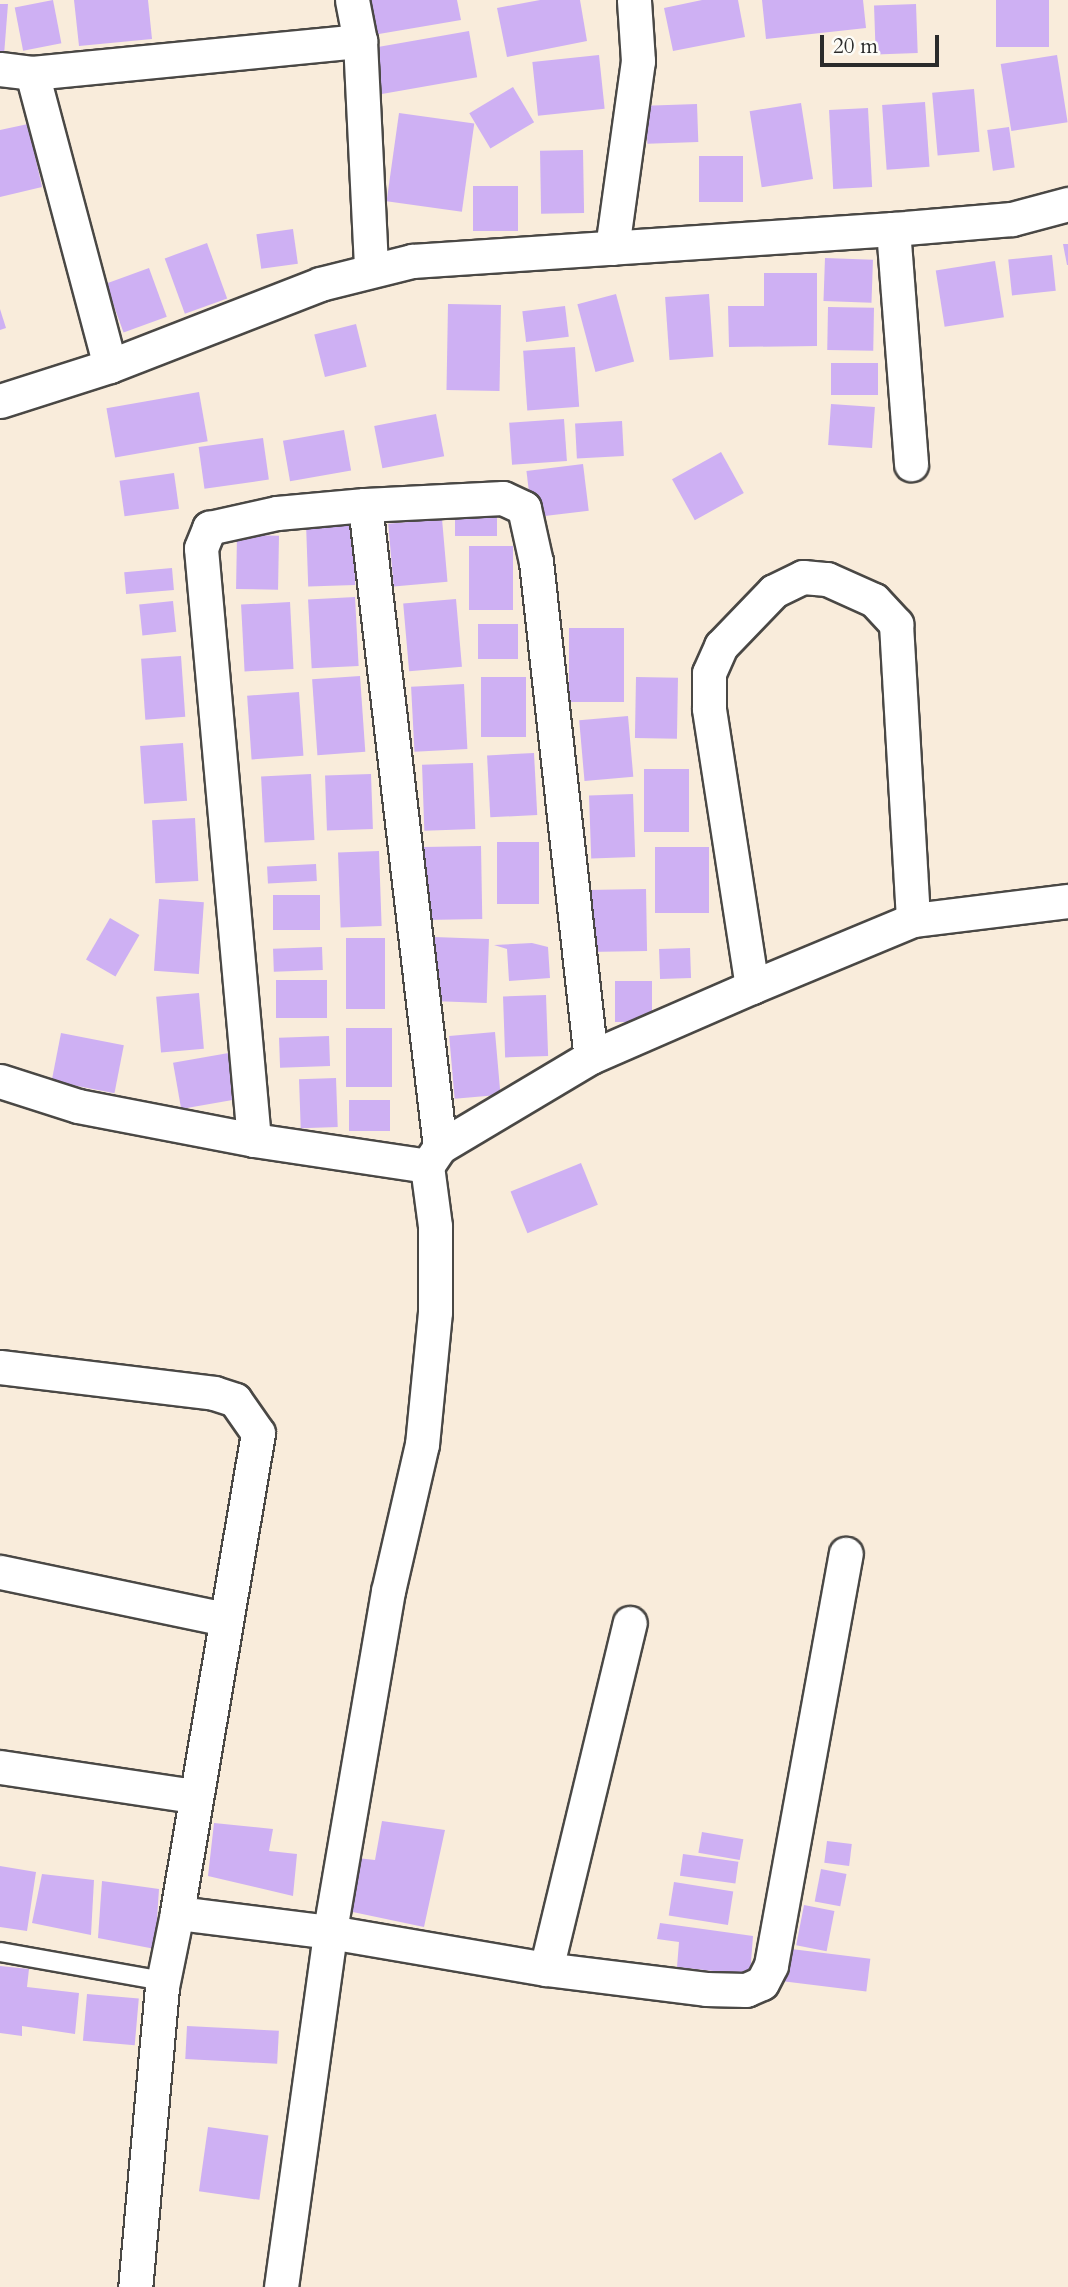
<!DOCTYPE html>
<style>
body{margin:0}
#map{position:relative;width:1068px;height:2287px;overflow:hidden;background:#f9ecdb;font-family:Cardo,serif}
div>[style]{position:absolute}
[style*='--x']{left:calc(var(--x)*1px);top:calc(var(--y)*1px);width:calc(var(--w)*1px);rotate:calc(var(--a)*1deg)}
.building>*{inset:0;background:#ceb0f3;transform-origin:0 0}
.roads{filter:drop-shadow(2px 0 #4a4845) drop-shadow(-2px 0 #4a4845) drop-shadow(0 2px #4a4845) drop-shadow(0 -2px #4a4845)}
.lane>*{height:18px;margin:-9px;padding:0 9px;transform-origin:9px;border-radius:9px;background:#fff}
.street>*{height:33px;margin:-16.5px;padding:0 16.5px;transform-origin:16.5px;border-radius:16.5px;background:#fff}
span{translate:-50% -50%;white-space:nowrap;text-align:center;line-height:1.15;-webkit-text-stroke:7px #fdfcf7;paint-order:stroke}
.scale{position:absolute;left:820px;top:35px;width:119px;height:32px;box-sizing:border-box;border:4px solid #2b2b2b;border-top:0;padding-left:9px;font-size:21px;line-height:24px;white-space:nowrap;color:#2b2b2b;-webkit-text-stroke:5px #fdfcf7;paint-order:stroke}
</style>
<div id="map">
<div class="building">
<i style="left:53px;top:0;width:44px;height:39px;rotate:79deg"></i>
<i style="clip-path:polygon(74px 0,148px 0,152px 39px,79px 46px)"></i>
<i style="clip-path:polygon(367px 0,457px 0,461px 20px,373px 35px)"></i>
<i style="clip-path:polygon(540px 0,580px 0,587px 41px,507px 57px,497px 8px)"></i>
<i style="clip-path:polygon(702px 0,738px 0,745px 37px,673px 51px,664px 8px)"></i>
<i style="clip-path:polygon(762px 0,863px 0,866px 28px,766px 39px)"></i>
<i style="left:996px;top:0;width:53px;height:47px"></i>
<i style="clip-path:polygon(0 4px,8px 4px,4px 55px,0 54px)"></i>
<i style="left:916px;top:4px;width:49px;height:42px;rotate:88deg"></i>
<i style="left:469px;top:31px;width:47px;height:104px;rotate:80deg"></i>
<i style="left:599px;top:55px;width:54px;height:67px;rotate:84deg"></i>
<i style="left:1057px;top:55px;width:68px;height:57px;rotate:81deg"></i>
<i style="left:513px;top:87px;width:41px;height:51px;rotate:59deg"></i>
<i style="left:974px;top:89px;width:63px;height:42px;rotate:85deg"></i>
<i style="left:925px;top:102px;width:65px;height:43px;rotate:86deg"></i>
<i style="left:801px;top:103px;width:77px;height:52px;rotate:81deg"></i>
<i style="left:697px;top:104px;width:38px;height:51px;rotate:88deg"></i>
<i style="left:868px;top:108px;width:79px;height:39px;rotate:87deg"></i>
<i style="left:399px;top:113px;width:76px;height:89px;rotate:8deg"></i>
<i style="clip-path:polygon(28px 124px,42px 187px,0 197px,0 130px)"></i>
<i style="left:1009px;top:127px;width:41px;height:22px;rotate:82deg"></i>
<i style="left:583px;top:150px;width:63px;height:43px;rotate:89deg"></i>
<i style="left:699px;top:156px;width:44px;height:46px"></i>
<i style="left:473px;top:186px;width:45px;height:45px"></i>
<i style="left:293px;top:229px;width:35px;height:37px;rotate:82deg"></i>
<i style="left:207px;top:243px;width:59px;height:45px;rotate:70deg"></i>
<i style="clip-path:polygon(1063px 244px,1068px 244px,1068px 265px,1067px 265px)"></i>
<i style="left:1052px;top:255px;width:36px;height:44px;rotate:84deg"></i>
<i style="left:825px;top:258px;width:48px;height:43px;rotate:2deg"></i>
<i style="left:995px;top:261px;width:57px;height:60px;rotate:81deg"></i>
<i style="left:149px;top:268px;width:52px;height:46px;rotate:70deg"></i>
<i style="clip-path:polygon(764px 273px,817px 273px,817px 346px,729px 347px,728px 306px,764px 306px)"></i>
<i style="left:616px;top:294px;width:70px;height:40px;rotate:75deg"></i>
<i style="left:709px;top:294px;width:63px;height:44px;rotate:86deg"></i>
<i style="left:448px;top:304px;width:53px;height:86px;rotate:1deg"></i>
<i style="left:565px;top:306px;width:31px;height:43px;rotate:83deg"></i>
<i style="left:828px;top:307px;width:46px;height:43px;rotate:1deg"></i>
<i style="clip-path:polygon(0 309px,6px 328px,0 330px)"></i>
<i style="left:356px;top:324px;width:44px;height:43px;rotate:76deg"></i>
<i style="left:575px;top:347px;width:60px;height:52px;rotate:86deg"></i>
<i style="left:831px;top:363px;width:47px;height:32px"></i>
<i style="left:199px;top:392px;width:50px;height:94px;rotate:80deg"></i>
<i style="left:831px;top:404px;width:44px;height:41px;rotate:4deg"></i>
<i style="left:436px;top:414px;width:43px;height:63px;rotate:79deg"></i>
<i style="left:564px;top:419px;width:42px;height:55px;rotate:86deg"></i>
<i style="left:622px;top:421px;width:35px;height:47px;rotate:87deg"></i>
<i style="left:344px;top:430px;width:41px;height:62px;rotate:80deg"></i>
<i style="left:263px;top:438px;width:42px;height:65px;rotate:82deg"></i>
<i style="left:721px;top:452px;width:47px;height:56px;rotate:61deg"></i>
<i style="left:583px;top:464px;width:47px;height:57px;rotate:83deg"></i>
<i style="left:174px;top:473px;width:36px;height:55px;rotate:82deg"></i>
<i style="left:455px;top:513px;width:42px;height:23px"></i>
<i style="left:442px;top:519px;width:63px;height:54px;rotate:85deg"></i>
<i style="left:353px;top:522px;width:63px;height:47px;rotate:88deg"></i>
<i style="left:237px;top:535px;width:42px;height:54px;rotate:1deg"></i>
<i style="left:469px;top:546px;width:44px;height:64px"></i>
<i style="left:172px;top:568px;width:22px;height:48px;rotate:85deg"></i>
<i style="left:355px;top:597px;width:69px;height:47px;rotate:87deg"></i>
<i style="left:456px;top:599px;width:68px;height:53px;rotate:85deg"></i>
<i style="left:173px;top:601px;width:31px;height:34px;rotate:84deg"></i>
<i style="left:290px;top:602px;width:67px;height:49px;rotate:87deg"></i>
<i style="left:478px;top:624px;width:40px;height:35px"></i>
<i style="left:569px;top:628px;width:55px;height:74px"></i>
<i style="left:181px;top:656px;width:61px;height:40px;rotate:86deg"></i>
<i style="left:360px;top:676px;width:76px;height:48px;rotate:86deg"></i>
<i style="left:481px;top:677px;width:45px;height:60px"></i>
<i style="left:636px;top:677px;width:42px;height:61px;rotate:1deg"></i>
<i style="left:464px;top:684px;width:65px;height:53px;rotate:87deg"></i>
<i style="left:299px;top:692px;width:64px;height:52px;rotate:86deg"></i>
<i style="left:628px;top:716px;width:61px;height:49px;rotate:85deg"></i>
<i style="left:183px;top:743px;width:58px;height:43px;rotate:86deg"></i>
<i style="left:534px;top:753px;width:62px;height:47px;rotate:87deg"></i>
<i style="left:473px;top:763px;width:66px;height:51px;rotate:88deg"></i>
<i style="left:689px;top:769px;width:63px;height:45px;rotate:90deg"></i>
<i style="left:311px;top:774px;width:66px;height:50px;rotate:87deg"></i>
<i style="left:371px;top:774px;width:55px;height:46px;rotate:88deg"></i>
<i style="left:633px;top:794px;width:63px;height:44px;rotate:88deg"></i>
<i style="left:195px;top:818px;width:63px;height:43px;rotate:87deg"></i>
<i style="left:497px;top:842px;width:42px;height:62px"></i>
<i style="left:481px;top:846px;width:73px;height:58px;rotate:89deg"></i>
<i style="left:655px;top:847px;width:54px;height:66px"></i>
<i style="left:379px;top:851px;width:75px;height:41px;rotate:88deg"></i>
<i style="left:316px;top:864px;width:17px;height:49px;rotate:87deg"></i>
<i style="left:646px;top:889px;width:62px;height:59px;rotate:89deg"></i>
<i style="left:273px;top:895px;width:47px;height:35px"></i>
<i style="left:159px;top:899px;width:45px;height:72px;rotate:4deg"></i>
<i style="left:110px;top:918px;width:34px;height:48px;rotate:30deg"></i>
<i style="left:434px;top:937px;width:55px;height:64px;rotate:2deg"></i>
<i style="left:346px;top:938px;width:39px;height:71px"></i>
<i style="clip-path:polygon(532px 943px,548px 947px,550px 978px,509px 981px,507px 949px,494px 945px)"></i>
<i style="left:322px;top:947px;width:23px;height:49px;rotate:88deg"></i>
<i style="left:690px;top:948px;width:30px;height:31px;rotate:88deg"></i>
<i style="left:276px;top:980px;width:51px;height:38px"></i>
<i style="left:615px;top:981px;width:37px;height:41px"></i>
<i style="left:199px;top:993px;width:56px;height:43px;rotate:85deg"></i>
<i style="left:546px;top:995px;width:61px;height:43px;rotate:88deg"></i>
<i style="left:346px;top:1028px;width:46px;height:59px"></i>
<i style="left:495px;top:1032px;width:63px;height:46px;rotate:85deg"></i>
<i style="left:61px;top:1033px;width:64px;height:49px;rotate:11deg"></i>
<i style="left:329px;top:1036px;width:30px;height:50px;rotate:88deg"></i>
<i style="left:240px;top:1051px;width:47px;height:68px;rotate:80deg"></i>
<i style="left:336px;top:1078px;width:49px;height:37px;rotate:88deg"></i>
<i style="left:349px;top:1100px;width:41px;height:31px"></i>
<i style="left:581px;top:1163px;width:45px;height:76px;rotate:68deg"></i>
<i style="clip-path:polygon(382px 1821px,445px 1830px,424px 1927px,348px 1911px,357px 1858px,375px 1860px)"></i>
<i style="clip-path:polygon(214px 1823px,273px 1829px,269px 1851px,297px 1854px,293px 1896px,208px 1876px)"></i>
<i style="left:702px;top:1832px;width:42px;height:21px;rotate:10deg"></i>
<i style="left:827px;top:1841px;width:25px;height:22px;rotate:7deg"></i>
<i style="left:683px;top:1854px;width:56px;height:22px;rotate:8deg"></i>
<i style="clip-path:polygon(0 1866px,36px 1872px,27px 1931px,0 1927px)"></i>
<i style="left:821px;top:1869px;width:26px;height:33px;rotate:11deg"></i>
<i style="clip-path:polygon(42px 1874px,94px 1880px,91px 1935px,32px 1923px)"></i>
<i style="clip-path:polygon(102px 1881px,159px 1889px,155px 1949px,98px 1938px)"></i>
<i style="left:674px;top:1882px;width:60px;height:34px;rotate:9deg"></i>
<i style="left:804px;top:1905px;width:31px;height:41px;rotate:11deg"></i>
<i style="clip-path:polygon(660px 1923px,753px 1936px,750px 1975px,677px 1967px,679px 1942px,657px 1939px)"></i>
<i style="left:783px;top:1948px;width:88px;height:33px;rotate:7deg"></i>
<i style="clip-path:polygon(0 1966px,29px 1969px,27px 1987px,79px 1993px,75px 2034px,22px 2026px,22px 2036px,0 2033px)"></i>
<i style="left:87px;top:1994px;width:52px;height:47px;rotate:5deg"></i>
<i style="left:187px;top:2026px;width:92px;height:33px;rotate:3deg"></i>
<i style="left:208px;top:2127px;width:61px;height:65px;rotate:8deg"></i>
</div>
<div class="roads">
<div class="lane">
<i style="--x:0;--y:1952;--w:166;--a:10.1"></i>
</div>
<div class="street">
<i style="--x:352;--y:0;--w:42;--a:79"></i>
<i style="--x:360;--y:41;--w:228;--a:87.2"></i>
<i style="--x:0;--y:69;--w:32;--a:7"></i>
<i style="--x:32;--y:73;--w:330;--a:-5.6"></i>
<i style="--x:32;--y:73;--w:303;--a:75.1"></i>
<i style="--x:893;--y:229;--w:236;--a:85.6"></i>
<i style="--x:612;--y:248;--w:189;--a:-82.1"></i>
<i style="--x:638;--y:61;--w:61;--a:-93.8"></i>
<i style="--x:0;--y:401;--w:115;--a:-17.7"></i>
<i style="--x:110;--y:366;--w:225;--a:-21.3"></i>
<i style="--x:320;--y:284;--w:95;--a:-14"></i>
<i style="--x:412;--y:261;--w:482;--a:-3.8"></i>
<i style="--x:893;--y:229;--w:119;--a:-4.8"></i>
<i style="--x:1012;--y:219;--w:58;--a:-15"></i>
<i style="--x:365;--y:505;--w:646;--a:83.34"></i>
<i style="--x:752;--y:987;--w:174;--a:-22.6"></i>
<i style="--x:913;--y:920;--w:156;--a:-7"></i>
<i style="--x:0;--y:1081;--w:82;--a:17.8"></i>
<i style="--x:78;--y:1106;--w:179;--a:10.9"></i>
<i style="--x:254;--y:1140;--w:175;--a:8.5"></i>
<i style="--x:427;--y:1166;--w:61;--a:82.4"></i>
<i style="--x:435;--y:1226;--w:86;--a:90"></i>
<i style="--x:435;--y:1312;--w:133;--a:95.6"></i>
<i style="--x:422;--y:1444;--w:151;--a:103"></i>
<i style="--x:388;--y:1591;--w:346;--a:99.7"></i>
<i style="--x:330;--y:1932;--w:154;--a:-172.9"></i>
<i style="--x:177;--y:1913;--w:76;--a:101.5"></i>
<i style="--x:162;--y:1987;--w:301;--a:95.1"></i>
<i style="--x:254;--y:1140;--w:594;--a:-95.12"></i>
<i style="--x:201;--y:548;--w:22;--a:-68"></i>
<i style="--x:209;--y:528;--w:70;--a:-12.4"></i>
<i style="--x:277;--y:513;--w:88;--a:-5.2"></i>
<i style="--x:365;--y:505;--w:138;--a:-2.9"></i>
<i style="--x:503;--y:498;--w:23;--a:25"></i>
<i style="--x:524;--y:508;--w:55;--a:77.5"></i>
<i style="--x:536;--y:562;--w:498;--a:83.7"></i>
<i style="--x:427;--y:1166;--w:23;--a:-56"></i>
<i style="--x:440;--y:1147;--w:176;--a:-30.8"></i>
<i style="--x:591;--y:1057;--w:176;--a:-23.5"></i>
<i style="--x:752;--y:987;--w:282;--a:-98.8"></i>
<i style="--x:709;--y:708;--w:35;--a:-90"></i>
<i style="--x:709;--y:673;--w:30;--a:-66"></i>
<i style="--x:721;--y:646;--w:76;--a:-46.1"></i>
<i style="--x:774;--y:591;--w:32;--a:-26"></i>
<i style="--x:803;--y:577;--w:24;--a:5"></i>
<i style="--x:827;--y:579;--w:51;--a:24.1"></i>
<i style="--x:874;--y:600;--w:33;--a:47"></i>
<i style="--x:896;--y:624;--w:296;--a:86.7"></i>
<i style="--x:0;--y:1367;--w:216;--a:6.9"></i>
<i style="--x:214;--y:1393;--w:22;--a:18"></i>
<i style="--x:235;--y:1400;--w:40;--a:55.1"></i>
<i style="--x:258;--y:1433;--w:487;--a:99.6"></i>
<i style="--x:0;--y:1572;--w:230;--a:11.8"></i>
<i style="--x:0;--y:1767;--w:197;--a:8.5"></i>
<i style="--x:546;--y:1969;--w:356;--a:-76.4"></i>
<i style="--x:281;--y:2287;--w:358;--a:-82.1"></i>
<i style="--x:330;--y:1932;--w:219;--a:9.7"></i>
<i style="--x:546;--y:1969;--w:161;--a:7.1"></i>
<i style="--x:706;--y:1989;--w:40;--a:1.4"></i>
<i style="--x:746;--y:1990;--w:17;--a:-24"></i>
<i style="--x:762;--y:1983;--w:20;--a:-63"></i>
<i style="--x:771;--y:1965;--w:418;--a:-79.7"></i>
</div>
</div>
<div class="scale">20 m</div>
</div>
